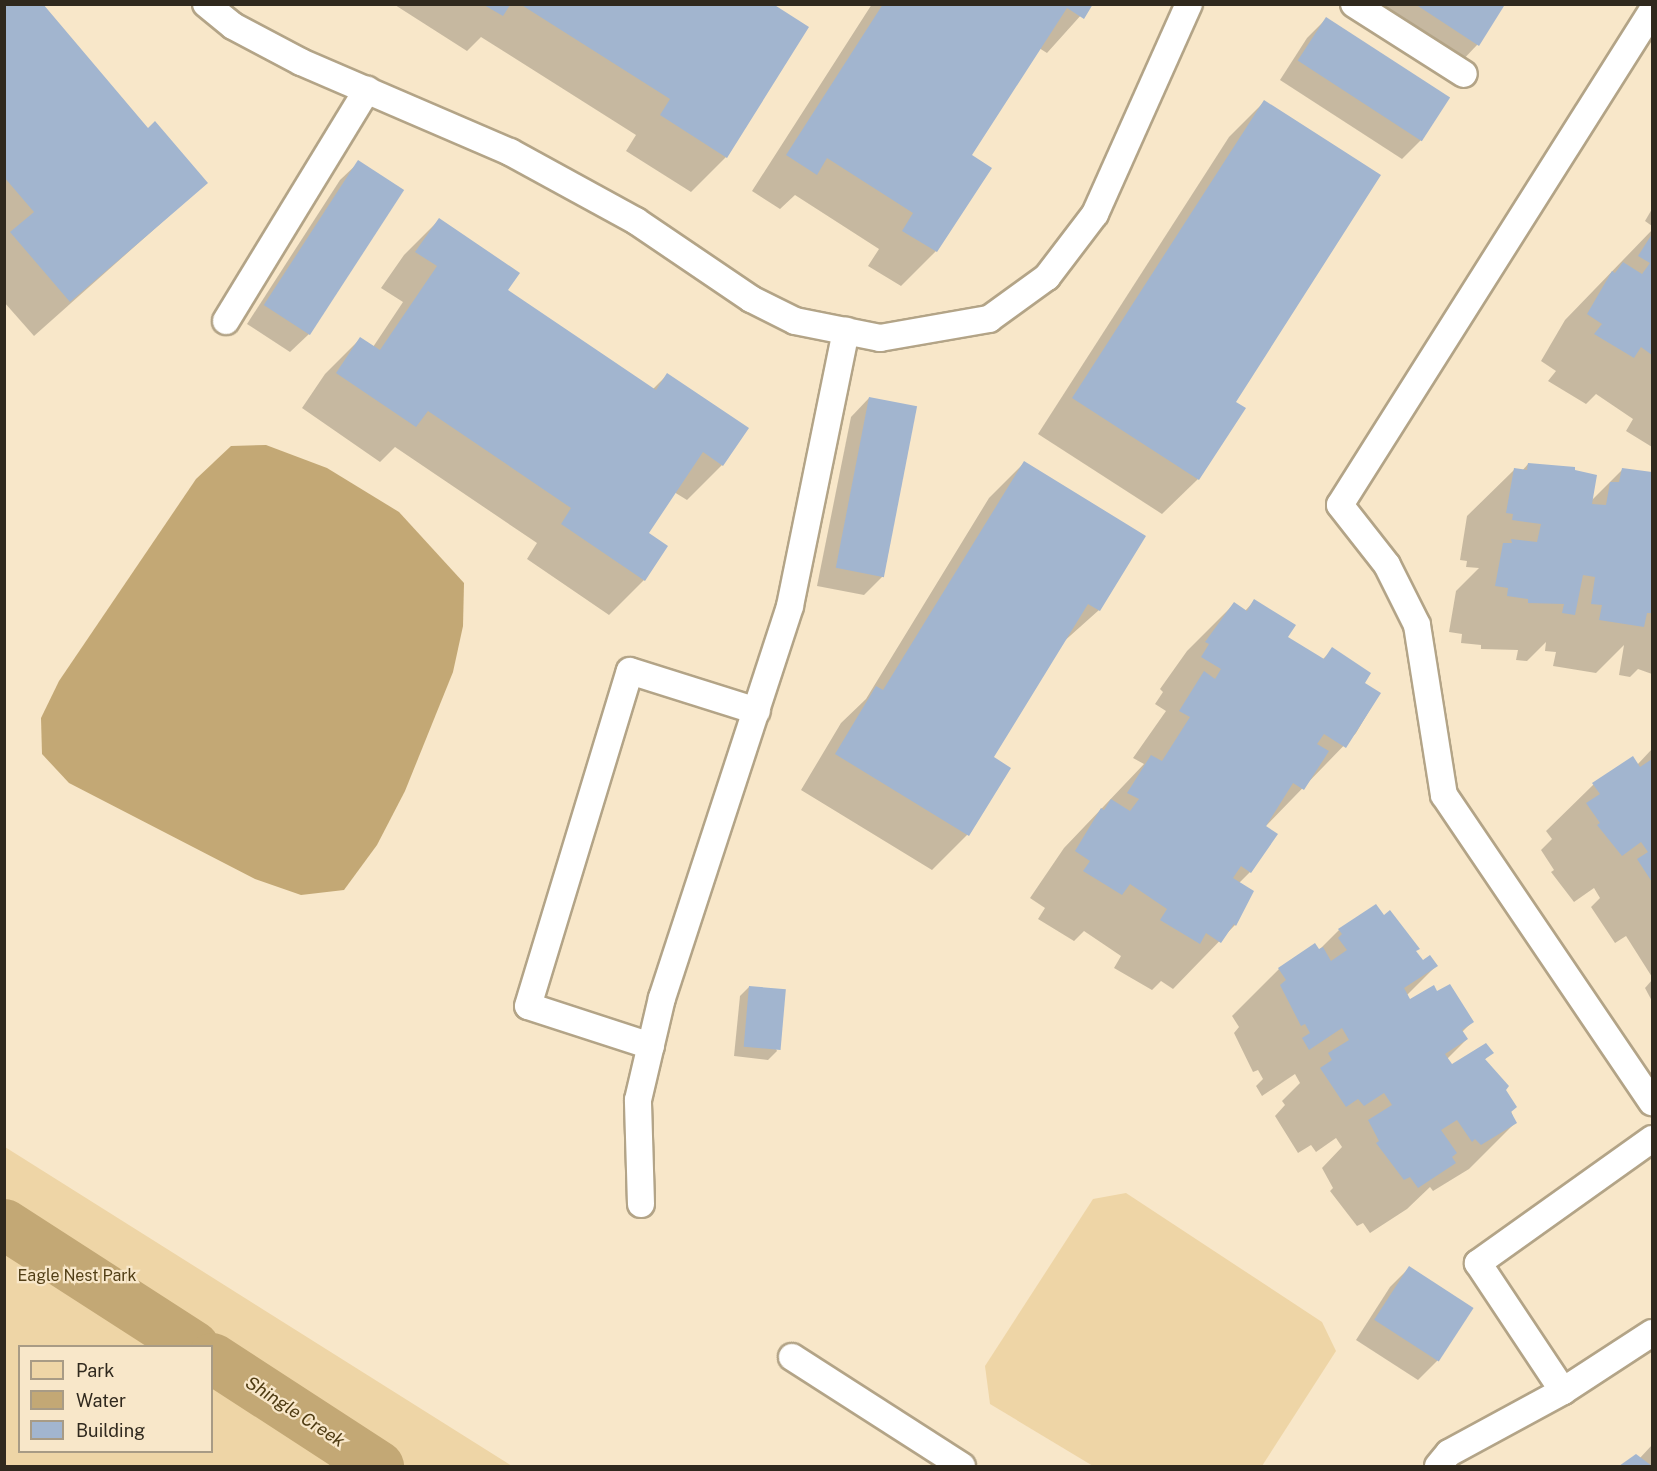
<!DOCTYPE html>
<style>
body{margin:0}
#map{position:relative;width:1657px;height:1471px;overflow:hidden;background:#f8e7c9;font-family:"Public Sans",sans-serif}
div>[style]{position:absolute}
[style*='--x']{left:calc(var(--x)*1px);top:calc(var(--y)*1px);width:calc(var(--w)*1px);rotate:calc(var(--a)*1deg)}
.green>*{inset:0;background:#eed5a6}
.water>*{inset:0;background:#c3a875}
.shadow>*{inset:0;background:#0003}
.canal>*{height:51px;margin:-25.5px;padding:0 25.5px;transform-origin:25.5px;border-radius:25.5px;background:#c3a875}
.building>*{inset:0;background:#a2b5cf;transform-origin:0 0}
.roads{filter:drop-shadow(2px 0 #b3a487) drop-shadow(-2px 0 #b3a487) drop-shadow(0 2px #b3a487) drop-shadow(0 -2px #b3a487)}
.lane>*{height:26px;margin:-13px;padding:0 13px;transform-origin:13px;border-radius:13px;background:#fff}
span{translate:-50% -50%;white-space:nowrap;text-align:center;line-height:1.15;-webkit-text-stroke:4.5px #f8e7c9;paint-order:stroke}
.park-label{font-size:16px;color:#523f16}
.water-label{font-size:18px;color:#4f3c13;font-style:italic}
.frame{position:absolute;inset:0;border:6px solid #30291e;pointer-events:none}
.legend{position:absolute;left:18px;top:1345px;width:195px;height:108px;box-sizing:border-box;background:#f8e7c9;border:2px solid #a89b85;margin:0;padding:8px 10px;list-style:none;font-size:18px;color:#30291e}
.legend li{display:flex;align-items:center;gap:12px;height:30px}
.legend b{width:30px;border:2px solid #a89b85}
</style>
<div id="map">
<div class="green">
<i style="clip-path:polygon(evenodd,5px 1147px,512px 1466px,5px 1466px,5px 1147px,20px 1346px,212px 1346px,212px 1452px,20px 1452px,20px 1346px)"></i>
<i style="clip-path:polygon(1126px 1193px,1322px 1322px,1336px 1351px,1262px 1466px,1093px 1466px,990px 1404px,985px 1366px,1093px 1199px)"></i>
</div>
<div class="water">
<i style="clip-path:polygon(266px 445px,327px 468px,399px 512px,464px 583px,463px 626px,453px 672px,405px 791px,377px 845px,344px 890px,301px 895px,255px 879px,69px 783px,42px 754px,41px 718px,59px 681px,196px 479px,231px 446px)"></i>
</div>
<div class="shadow">
<i style="clip-path:polygon(4px 4px,206px 183px,34px 336px,4px 302px)"></i>
<i style="clip-path:polygon(770px 4px,726px 157px,691px 192px,626px 151px,636px 135px,481px 37px,467px 51px,395px 5px)"></i>
<i style="clip-path:polygon(872px 4px,1091px 4px,1047px 53px,1039px 48px,970px 156px,990px 168px,936px 251px,901px 286px,868px 266px,879px 249px,795px 195px,780px 209px,752px 191px)"></i>
<i style="clip-path:polygon(1367px 4px,1499px 4px,1502px 7px,1477px 45px,1459px 64px)"></i>
<i style="clip-path:polygon(1326px 19px,1421px 140px,1402px 159px,1280px 80px,1307px 38px)"></i>
<i style="clip-path:polygon(1264px 102px,1234px 402px,1198px 479px,1162px 514px,1038px 434px,1229px 137px)"></i>
<i style="clip-path:polygon(359px 162px,309px 334px,290px 352px,247px 324px,340px 180px)"></i>
<i style="clip-path:polygon(1652px 209px,1652px 226px,1645px 221px)"></i>
<i style="clip-path:polygon(439px 220px,506px 290px,652px 390px,667px 375px,722px 465px,687px 500px,674px 492px,647px 533px,644px 580px,609px 615px,527px 559px,537px 543px,395px 447px,380px 462px,302px 408px,325px 374px,360px 339px,373px 347px,403px 302px,381px 288px,404px 255px)"></i>
<i style="clip-path:polygon(1652px 230px,1652px 447px,1626px 431px,1633px 419px,1596px 394px,1586px 404px,1548px 381px,1556px 371px,1541px 361px,1565px 320px)"></i>
<i style="clip-path:polygon(869px 398px,883px 576px,864px 595px,817px 586px,851px 417px)"></i>
<i style="clip-path:polygon(1024px 463px,1099px 610px,1061px 644px,992px 757px,967px 835px,932px 870px,801px 790px,841px 723px,866px 699px,989px 498px)"></i>
<i style="clip-path:polygon(1528px 464px,1573px 468px,1591px 501px,1622px 470px,1652px 474px,1652px 674px,1638px 669px,1630px 677px,1619px 675px,1624px 645px,1596px 673px,1553px 666px,1556px 652px,1545px 651px,1546px 642px,1527px 661px,1516px 660px,1518px 650px,1481px 649px,1481px 645px,1461px 643px,1462px 634px,1449px 632px,1456px 591px,1479px 568px,1466px 567px,1467px 561px,1460px 560px,1467px 516px,1514px 470px,1522px 471px)"></i>
<i style="clip-path:polygon(1254px 601px,1286px 637px,1322px 660px,1333px 649px,1362px 683px,1379px 694px,1356px 733px,1265px 827px,1250px 872px,1239px 883px,1252px 892px,1235px 925px,1173px 989px,1161px 981px,1152px 990px,1114px 968px,1121px 956px,1084px 931px,1074px 941px,1038px 919px,1045px 908px,1030px 898px,1064px 848px,1144px 764px,1133px 758px,1166px 711px,1155px 704px,1163px 692px,1160px 689px,1187px 651px,1234px 604px,1245px 611px)"></i>
<i style="clip-path:polygon(1652px 749px,1652px 977px,1626px 936px,1615px 943px,1591px 907px,1600px 898px,1594px 888px,1574px 902px,1551px 872px,1554px 870px,1541px 850px,1552px 839px,1546px 831px,1593px 785px,1633px 758px,1637px 765px)"></i>
<i style="clip-path:polygon(1339px 930px,1415px 951px,1423px 962px,1436px 966px,1406px 996px,1410px 1001px,1437px 993px,1472px 1022px,1462px 1032px,1467px 1039px,1447px 1059px,1452px 1066px,1492px 1053px,1484px 1060px,1504px 1090px,1515px 1123px,1469px 1169px,1433px 1191px,1430px 1187px,1407px 1209px,1370px 1233px,1363px 1223px,1357px 1226px,1330px 1191px,1333px 1188px,1322px 1168px,1342px 1147px,1336px 1138px,1316px 1152px,1311px 1145px,1298px 1153px,1275px 1116px,1285px 1105px,1282px 1101px,1300px 1083px,1295px 1074px,1262px 1096px,1256px 1086px,1263px 1079px,1258px 1070px,1253px 1072px,1234px 1033px,1239px 1027px,1232px 1016px,1279px 969px,1318px 951px)"></i>
<i style="clip-path:polygon(1652px 980px,1652px 1001px,1645px 988px)"></i>
<i style="clip-path:polygon(749px 987px,777px 1051px,768px 1060px,734px 1056px,740px 996px)"></i>
<i style="clip-path:polygon(1409px 1268px,1471px 1309px,1437px 1361px,1418px 1380px,1356px 1340px,1390px 1287px)"></i>
<i style="clip-path:polygon(1652px 1445px,1652px 1466px,1622px 1466px,1636px 1456px,1639px 1459px)"></i>
</div>
<div class="canal">
<i style="--x:4;--y:1224;--w:225;--a:32.8"></i>
<i style="--x:212;--y:1358;--w:198;--a:33"></i>
</div>
<div class="building">
<i style="clip-path:polygon(4px 4px,43px 4px,148px 128px,155px 121px,208px 183px,70px 302px,10px 232px,34px 212px,4px 177px)"></i>
<i style="clip-path:polygon(520px 4px,773px 4px,809px 27px,727px 158px,660px 115px,670px 99px)"></i>
<i style="clip-path:polygon(883px 4px,1093px 4px,1084px 19px,1067px 8px,972px 155px,992px 168px,937px 252px,902px 231px,913px 213px,827px 158px,817px 175px,786px 155px)"></i>
<i style="clip-path:polygon(1415px 4px,1502px 4px,1504px 6px,1479px 46px)"></i>
<i style="clip-path:polygon(484px 5px,510px 5px,503px 16px)"></i>
<i style="left:1326px;top:17px;width:148px;height:52px;rotate:33deg"></i>
<i style="clip-path:polygon(1264px 100px,1381px 175px,1236px 402px,1246px 408px,1199px 480px,1072px 398px)"></i>
<i style="left:358px;top:160px;width:55px;height:173px;rotate:33deg"></i>
<i style="clip-path:polygon(439px 218px,520px 273px,508px 290px,656px 390px,667px 373px,749px 428px,723px 466px,703px 452px,649px 533px,668px 546px,645px 581px,561px 524px,571px 508px,428px 411px,416px 427px,336px 373px,360px 337px,380px 350px,437px 266px,415px 252px)"></i>
<i style="clip-path:polygon(1652px 234px,1652px 355px,1641px 347px,1634px 358px,1594px 334px,1602px 324px,1587px 314px,1612px 271px,1615px 273px,1623px 262px,1642px 274px,1650px 263px,1638px 256px)"></i>
<i style="left:869px;top:397px;width:49px;height:174px;rotate:11deg"></i>
<i style="clip-path:polygon(1024px 461px,1146px 536px,1100px 611px,1088px 604px,994px 757px,1011px 768px,969px 836px,835px 754px,876px 686px,883px 690px)"></i>
<i style="clip-path:polygon(1528px 463px,1575px 467px,1575px 470px,1597px 475px,1592px 504px,1606px 505px,1610px 482px,1619px 482px,1622px 468px,1652px 472px,1652px 613px,1647px 613px,1644px 627px,1599px 620px,1602px 605px,1591px 604px,1595px 577px,1583px 575px,1575px 615px,1562px 613px,1564px 604px,1528px 603px,1528px 599px,1507px 596px,1508px 588px,1495px 586px,1503px 543px,1512px 543px,1511px 539px,1537px 542px,1541px 524px,1512px 520px,1513px 514px,1506px 513px,1514px 468px,1527px 470px)"></i>
<i style="clip-path:polygon(1254px 599px,1296px 625px,1288px 637px,1324px 659px,1332px 647px,1371px 673px,1365px 683px,1381px 693px,1346px 748px,1324px 734px,1317px 744px,1329px 751px,1304px 790px,1293px 783px,1266px 826px,1278px 834px,1251px 873px,1241px 866px,1233px 878px,1254px 891px,1236px 926px,1234px 924px,1221px 943px,1206px 933px,1200px 944px,1160px 920px,1167px 909px,1130px 884px,1122px 895px,1083px 871px,1090px 861px,1075px 851px,1101px 808px,1104px 810px,1111px 799px,1130px 811px,1139px 799px,1127px 793px,1151px 755px,1162px 761px,1190px 717px,1179px 711px,1204px 671px,1215px 679px,1221px 669px,1201px 657px,1209px 644px,1205px 642px,1234px 602px,1247px 611px)"></i>
<i style="clip-path:polygon(1633px 756px,1640px 767px,1652px 759px,1652px 882px,1637px 859px,1648px 852px,1641px 842px,1622px 856px,1597px 825px,1600px 823px,1586px 803px,1600px 794px,1592px 783px)"></i>
<i style="clip-path:polygon(1376px 904px,1384px 915px,1390px 910px,1420px 949px,1416px 951px,1423px 960px,1430px 955px,1438px 966px,1404px 988px,1410px 999px,1434px 985px,1437px 991px,1450px 984px,1474px 1022px,1462px 1030px,1468px 1039px,1445px 1054px,1452px 1064px,1486px 1043px,1494px 1053px,1485px 1059px,1509px 1086px,1506px 1090px,1517px 1107px,1511px 1112px,1517px 1123px,1481px 1145px,1475px 1139px,1472px 1142px,1457px 1120px,1441px 1130px,1457px 1153px,1452px 1157px,1456px 1163px,1418px 1188px,1410px 1177px,1404px 1180px,1376px 1143px,1379px 1141px,1368px 1120px,1392px 1105px,1384px 1093px,1364px 1106px,1358px 1099px,1346px 1107px,1320px 1068px,1332px 1060px,1328px 1053px,1349px 1040px,1342px 1028px,1309px 1050px,1302px 1038px,1310px 1033px,1305px 1024px,1301px 1026px,1280px 985px,1286px 980px,1278px 968px,1315px 943px,1319px 949px,1323px 947px,1331px 961px,1347px 950px,1338px 938px,1342px 934px,1338px 929px)"></i>
<i style="left:749px;top:986px;width:37px;height:61px;rotate:5deg"></i>
<i style="left:1409px;top:1266px;width:77px;height:64px;rotate:33deg"></i>
<i style="clip-path:polygon(1636px 1454px,1652px 1466px,1619px 1466px)"></i>
</div>
<div class="roads">
<div class="lane">
<i style="--x:206;--y:4;--w:35;--a:39"></i>
<i style="--x:233;--y:26;--w:77;--a:27.9"></i>
<i style="--x:301;--y:62;--w:228;--a:23.3"></i>
<i style="--x:510;--y:152;--w:144;--a:28.7"></i>
<i style="--x:636;--y:221;--w:139;--a:34.1"></i>
<i style="--x:751;--y:299;--w:49;--a:26.6"></i>
<i style="--x:795;--y:321;--w:87;--a:11.3"></i>
<i style="--x:880;--y:338;--w:111;--a:-9.9"></i>
<i style="--x:989;--y:319;--w:72;--a:-35.9"></i>
<i style="--x:1047;--y:277;--w:79;--a:-52.7"></i>
<i style="--x:1095;--y:214;--w:230;--a:-65.9"></i>
<i style="--x:1354;--y:4;--w:130;--a:32.5"></i>
<i style="--x:1652;--y:11;--w:584;--a:122.28"></i>
<i style="--x:1340;--y:505;--w:76;--a:51.9"></i>
<i style="--x:1387;--y:565;--w:67;--a:63.4"></i>
<i style="--x:1417;--y:625;--w:172;--a:81"></i>
<i style="--x:1444;--y:795;--w:371;--a:55.9"></i>
<i style="--x:226;--y:321;--w:271;--a:-58.6"></i>
<i style="--x:651;--y:1046;--w:129;--a:-162"></i>
<i style="--x:528;--y:1006;--w:350;--a:-73.1"></i>
<i style="--x:630;--y:671;--w:133;--a:17.5"></i>
<i style="--x:1652;--y:1139;--w:214;--a:144.5"></i>
<i style="--x:1478;--y:1263;--w:154;--a:56.4"></i>
<i style="--x:1563;--y:1391;--w:106;--a:-33.1"></i>
<i style="--x:641;--y:1204;--w:104;--a:-91.7"></i>
<i style="--x:638;--y:1100;--w:105;--a:-76.8"></i>
<i style="--x:662;--y:998;--w:412;--a:-71.9"></i>
<i style="--x:790;--y:606;--w:281;--a:-78.5"></i>
<i style="--x:792;--y:1357;--w:202;--a:32.7"></i>
<i style="--x:1438;--y:1466;--w:17;--a:-50"></i>
<i style="--x:1449;--y:1453;--w:130;--a:-28.5"></i>
</div>
</div>
<div class="park-label">
<span style="left:77px;top:1276px">Eagle Nest Park</span>
</div>
<div class="water-label">
<span style="left:295px;top:1412px;rotate:33deg">Shingle Creek</span>
</div>
<div class="frame"></div>
<ul class="legend">
<li><b style="height:16px;background:#eed5a6"></b>Park</li>
<li><b style="height:16px;background:#c3a875"></b>Water</li>
<li><b style="height:16px;background:#a2b5cf"></b>Building</li>
</ul>
</div>
